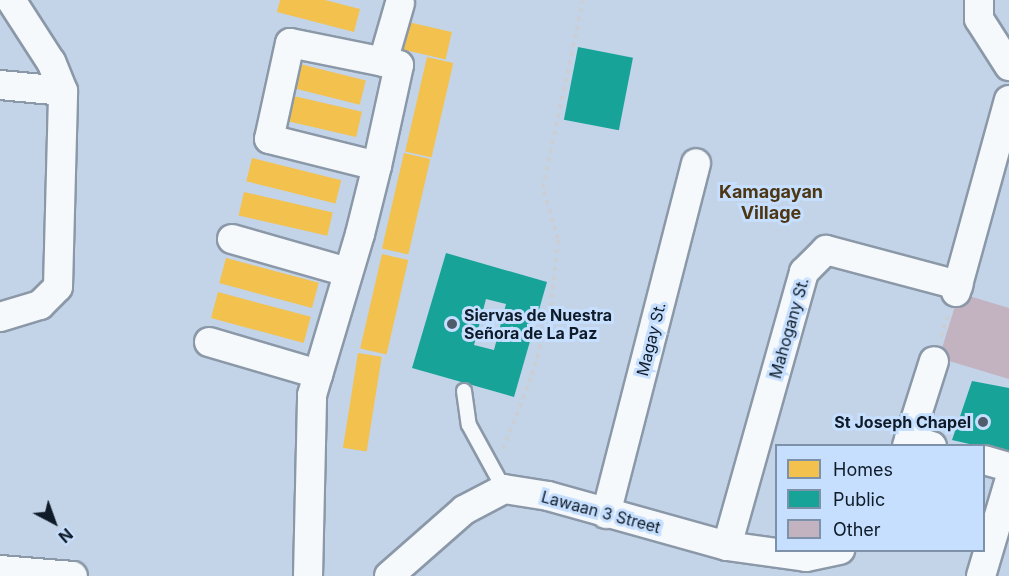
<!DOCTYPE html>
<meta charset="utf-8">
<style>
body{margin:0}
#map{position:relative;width:1009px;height:576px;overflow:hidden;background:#c3d4e9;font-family:Inter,sans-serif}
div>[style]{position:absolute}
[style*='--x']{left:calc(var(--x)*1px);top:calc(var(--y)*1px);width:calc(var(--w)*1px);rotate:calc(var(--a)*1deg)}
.homes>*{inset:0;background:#f2c14e;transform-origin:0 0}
.public>*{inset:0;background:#17a398;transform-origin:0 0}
.building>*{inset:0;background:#c3b2bf}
.path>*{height:4px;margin-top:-2px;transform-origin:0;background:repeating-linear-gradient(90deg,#cacfd5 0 4.5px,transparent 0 9px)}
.roads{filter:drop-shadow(2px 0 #8b98a8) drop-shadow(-2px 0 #8b98a8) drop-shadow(0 2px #8b98a8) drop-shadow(0 -2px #8b98a8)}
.service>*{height:14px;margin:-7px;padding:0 7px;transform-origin:7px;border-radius:7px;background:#f6f9fc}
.minor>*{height:28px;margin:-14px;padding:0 14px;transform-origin:14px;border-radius:14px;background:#f6f9fc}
.dots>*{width:16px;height:16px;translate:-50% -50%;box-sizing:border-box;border:3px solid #c6dffe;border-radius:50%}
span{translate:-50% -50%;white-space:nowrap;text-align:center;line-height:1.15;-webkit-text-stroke:6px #c6dffe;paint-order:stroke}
.poi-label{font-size:16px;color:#0f1b28;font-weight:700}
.left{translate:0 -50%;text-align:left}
.right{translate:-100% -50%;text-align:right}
.street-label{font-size:16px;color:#0f1b28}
.neighbourhood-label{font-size:18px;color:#4d3613;font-weight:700}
.legend{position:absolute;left:775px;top:444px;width:210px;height:108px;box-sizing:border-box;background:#c6dffe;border:2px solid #7d91a8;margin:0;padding:8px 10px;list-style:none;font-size:18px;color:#0f1b28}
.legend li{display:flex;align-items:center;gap:12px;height:30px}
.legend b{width:30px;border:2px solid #7d91a8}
.north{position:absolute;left:24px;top:492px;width:60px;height:60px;-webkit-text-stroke:4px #c6dffe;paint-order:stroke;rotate:139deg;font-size:16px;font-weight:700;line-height:24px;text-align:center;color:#0f1b28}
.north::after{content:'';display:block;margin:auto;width:21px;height:27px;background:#0f1b28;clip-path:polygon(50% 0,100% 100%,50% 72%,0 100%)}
</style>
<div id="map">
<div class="homes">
<i style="clip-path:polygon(280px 0,325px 0,360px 9px,354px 32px,277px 12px)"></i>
<i style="left:408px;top:22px;width:45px;height:28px;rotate:13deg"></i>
<i style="left:427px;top:57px;width:27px;height:97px;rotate:13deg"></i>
<i style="left:292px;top:62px;width:76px;height:25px;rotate:14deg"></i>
<i style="left:285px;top:94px;width:79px;height:26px;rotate:13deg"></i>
<i style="left:404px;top:153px;width:27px;height:98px;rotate:13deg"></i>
<i style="left:252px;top:158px;width:92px;height:24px;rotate:14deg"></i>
<i style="left:244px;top:192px;width:91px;height:24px;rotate:13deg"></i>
<i style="left:382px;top:254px;width:27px;height:97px;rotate:13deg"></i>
<i style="left:226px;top:258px;width:96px;height:26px;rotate:15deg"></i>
<i style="left:218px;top:292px;width:96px;height:27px;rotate:15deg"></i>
<i style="left:358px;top:353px;width:24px;height:96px;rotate:9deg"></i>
</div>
<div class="public">
<i style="left:578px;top:47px;width:56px;height:74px;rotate:11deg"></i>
<i style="clip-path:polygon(evenodd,446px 253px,547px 282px,514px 397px,412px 368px,446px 253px,486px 299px,506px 304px,494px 350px,474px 345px,486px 299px)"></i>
<i style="clip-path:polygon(972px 381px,1009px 388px,1009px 453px,952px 440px)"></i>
</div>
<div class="building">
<i style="clip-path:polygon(959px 293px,1009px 308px,1009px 379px,939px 358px)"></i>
</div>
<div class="path">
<i style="--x:941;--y:337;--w:22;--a:-72"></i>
<i style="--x:503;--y:449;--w:79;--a:-68.6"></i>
<i style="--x:532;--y:375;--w:71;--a:-74.4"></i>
<i style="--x:551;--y:307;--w:68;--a:-84.1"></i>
<i style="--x:558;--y:239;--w:53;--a:-106.4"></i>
<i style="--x:543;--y:188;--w:192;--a:-78"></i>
</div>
<div class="roads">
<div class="service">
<i style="--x:464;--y:391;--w:34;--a:82"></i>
<i style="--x:469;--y:425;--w:73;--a:61.3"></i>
</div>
<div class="minor">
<i style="--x:979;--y:0;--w:19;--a:90"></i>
<i style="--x:979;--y:19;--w:56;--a:57.4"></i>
<i style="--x:383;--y:62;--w:61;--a:-73.9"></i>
<i style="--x:0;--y:85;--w:63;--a:5.4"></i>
<i style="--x:232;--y:239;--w:120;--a:16"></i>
<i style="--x:956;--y:292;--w:199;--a:-74.6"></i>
<i style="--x:0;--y:317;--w:42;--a:-16.7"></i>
<i style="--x:40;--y:305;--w:25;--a:-45"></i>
<i style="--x:58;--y:287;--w:196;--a:-88.5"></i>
<i style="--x:63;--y:91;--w:31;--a:-112"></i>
<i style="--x:51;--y:62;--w:74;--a:-122.8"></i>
<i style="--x:209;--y:342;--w:114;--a:16.4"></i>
<i style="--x:909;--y:439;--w:24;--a:17"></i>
<i style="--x:907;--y:446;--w:89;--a:-72.4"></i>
<i style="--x:984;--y:460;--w:26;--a:16"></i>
<i style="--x:606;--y:514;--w:362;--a:-75.6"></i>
<i style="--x:727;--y:546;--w:285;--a:-74.3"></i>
<i style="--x:804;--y:272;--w:31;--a:-45"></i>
<i style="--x:826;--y:250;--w:137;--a:14.9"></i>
<i style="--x:0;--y:570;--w:73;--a:4.7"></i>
<i style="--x:308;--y:576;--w:181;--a:-88.7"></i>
<i style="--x:312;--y:395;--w:168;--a:-73.4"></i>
<i style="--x:360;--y:234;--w:70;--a:-76"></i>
<i style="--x:377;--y:166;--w:103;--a:-77.7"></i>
<i style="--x:399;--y:65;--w:111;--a:-168.6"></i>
<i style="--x:290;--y:43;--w:98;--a:102.3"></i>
<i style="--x:269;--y:139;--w:111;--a:14"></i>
<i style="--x:389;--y:576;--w:100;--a:-41.3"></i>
<i style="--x:464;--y:510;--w:45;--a:-27.7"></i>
<i style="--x:504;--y:489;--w:45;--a:9"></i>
<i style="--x:548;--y:496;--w:186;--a:15.6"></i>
<i style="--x:727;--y:546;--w:80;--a:7.9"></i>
<i style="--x:806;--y:557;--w:35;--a:-12"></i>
<i style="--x:981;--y:576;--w:98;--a:-73.4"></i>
</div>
</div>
<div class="dots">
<i style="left:452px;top:324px;background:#4e5c6c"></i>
<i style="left:983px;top:422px;background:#4e5c6c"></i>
</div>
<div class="poi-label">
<span class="left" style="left:464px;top:324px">Siervas de Nuestra<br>Señora de La Paz</span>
<span class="right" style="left:971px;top:422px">St Joseph Chapel</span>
</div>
<div class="street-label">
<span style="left:789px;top:328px;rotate:-74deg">Mahogany St.</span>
<span style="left:651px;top:339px;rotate:-76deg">Magay St.</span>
<span style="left:601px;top:512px;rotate:15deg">Lawaan 3 Street</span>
</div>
<div class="neighbourhood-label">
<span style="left:771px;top:203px">Kamagayan<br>Village</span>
</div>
<ul class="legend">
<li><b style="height:16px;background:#f2c14e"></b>Homes</li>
<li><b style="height:16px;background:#17a398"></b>Public</li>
<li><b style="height:16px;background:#c3b2bf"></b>Other</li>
</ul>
<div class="north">N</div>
</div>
